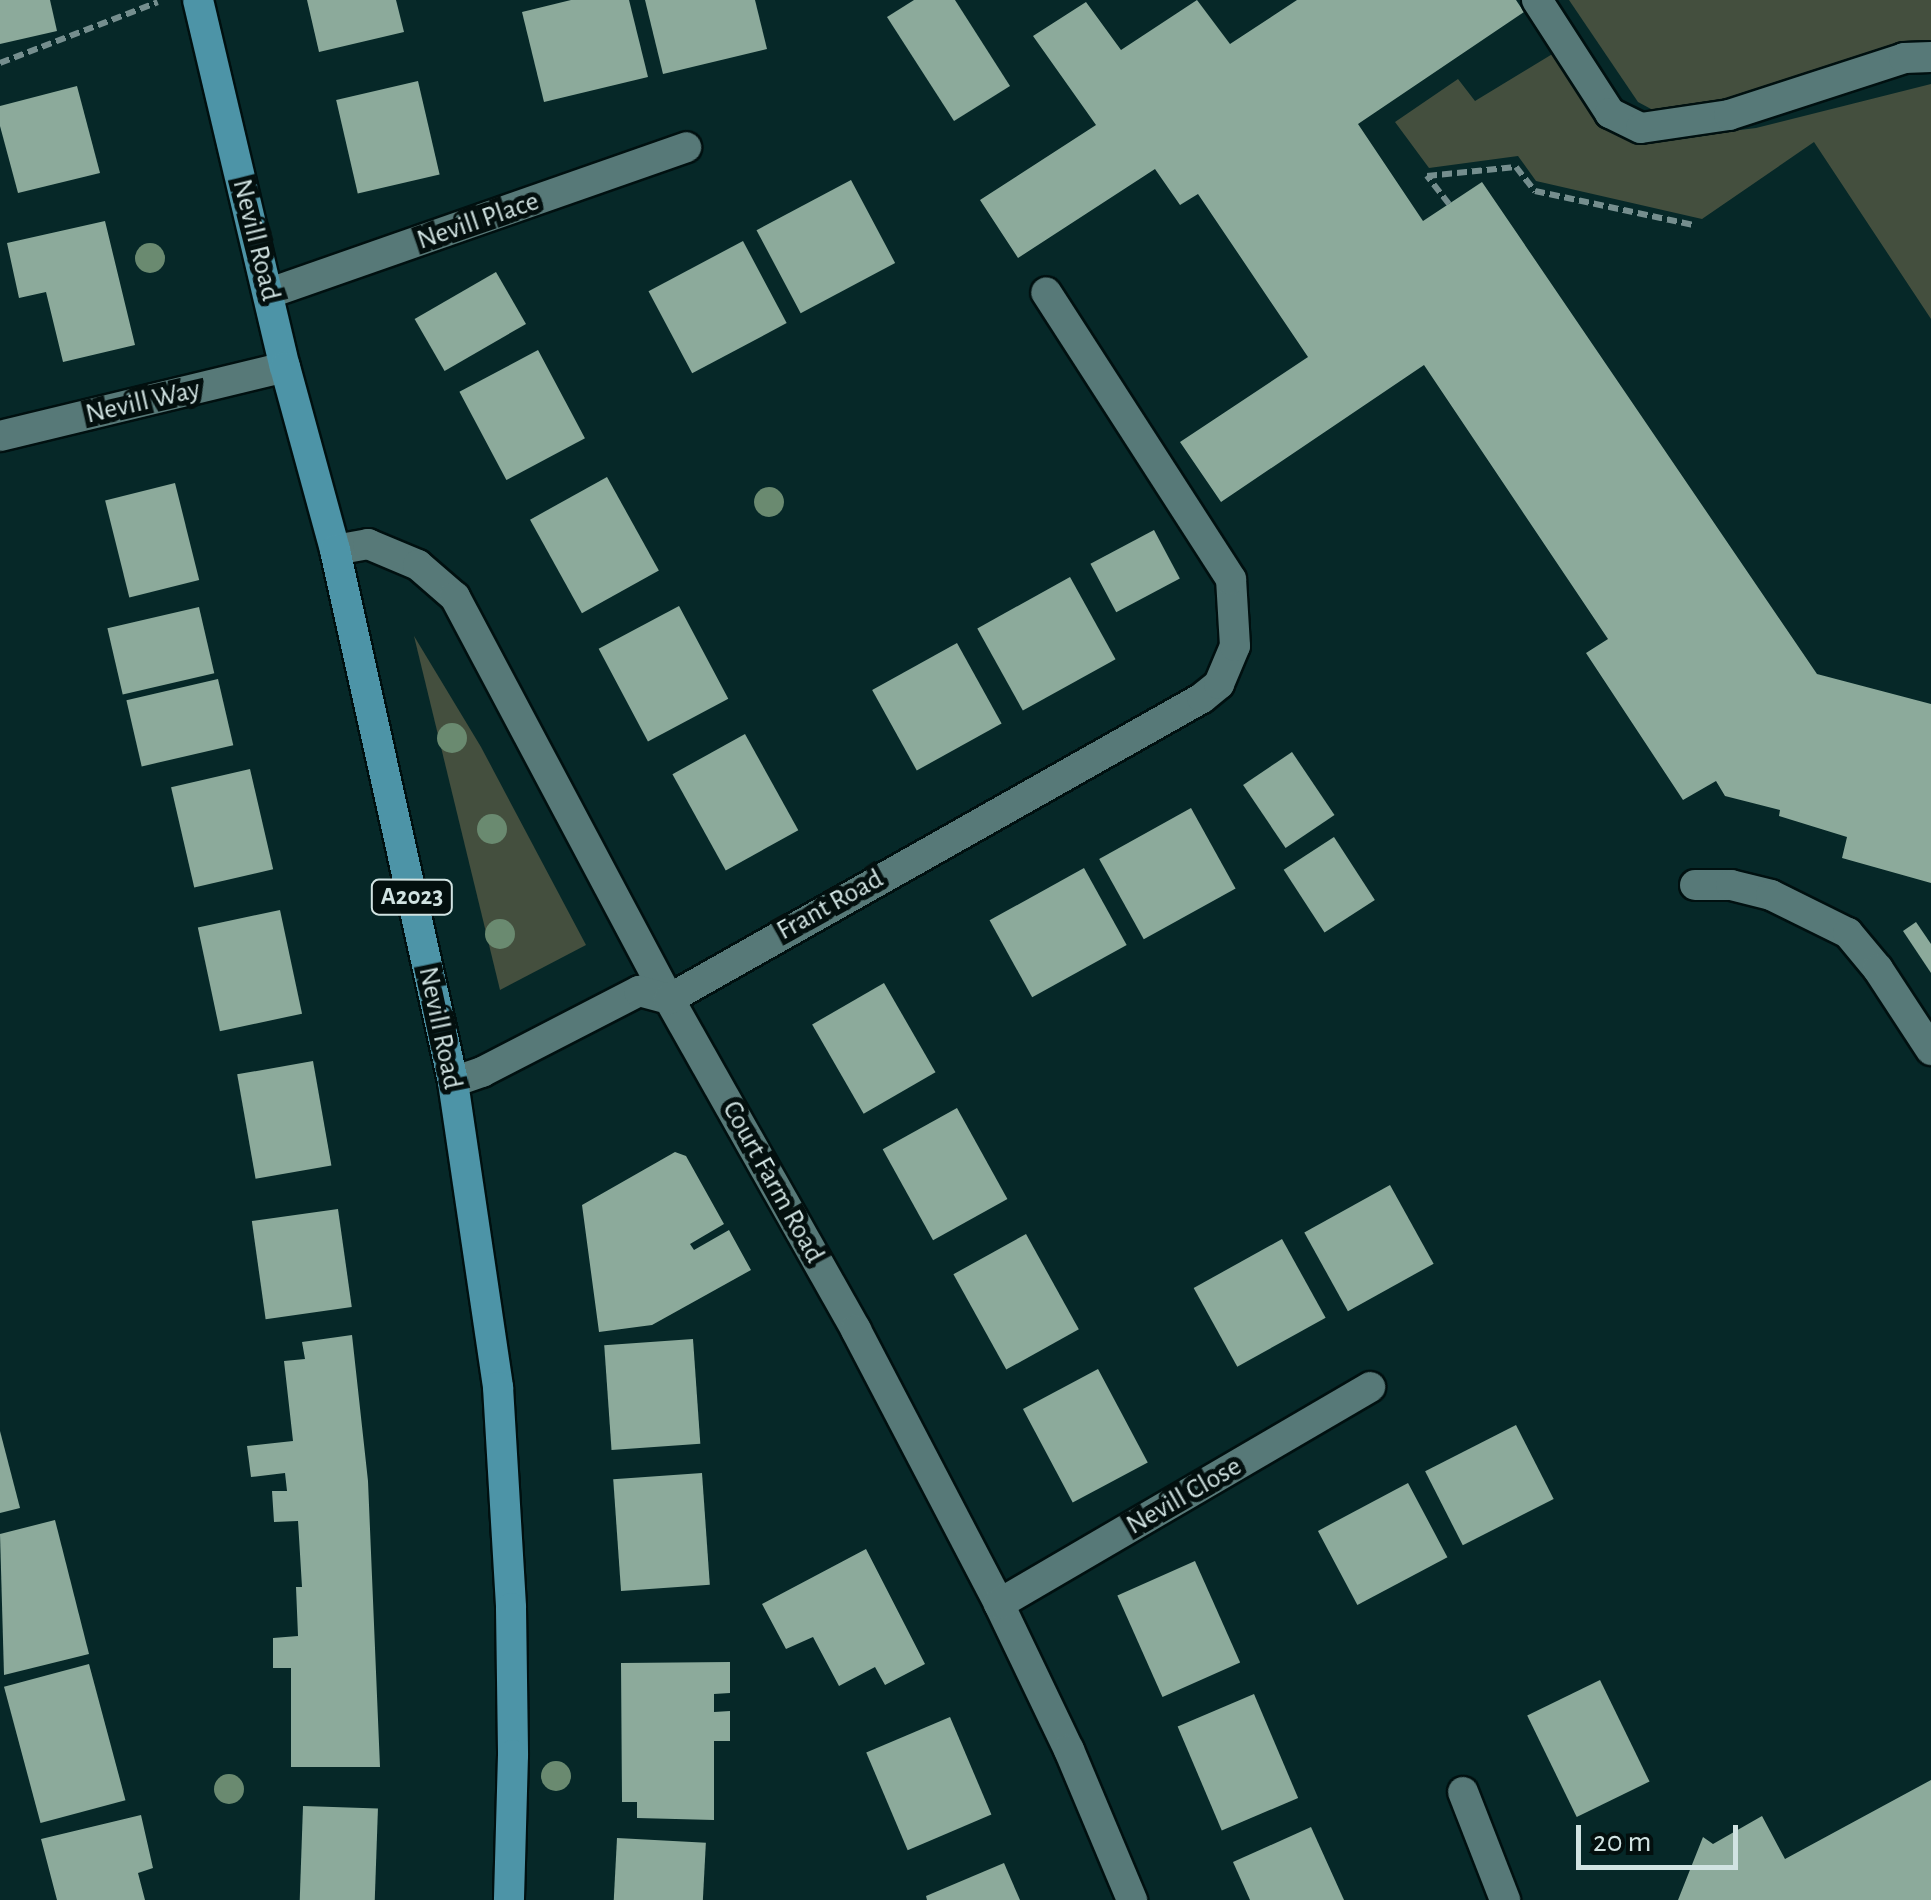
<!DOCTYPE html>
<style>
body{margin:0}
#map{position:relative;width:1931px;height:1900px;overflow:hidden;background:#062828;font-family:"Alegreya Sans",sans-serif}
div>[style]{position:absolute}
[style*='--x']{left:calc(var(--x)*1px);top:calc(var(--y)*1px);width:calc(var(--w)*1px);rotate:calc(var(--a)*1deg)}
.green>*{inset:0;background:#444f3e}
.building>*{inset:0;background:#8caa9b;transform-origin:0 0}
.path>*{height:6px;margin-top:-3px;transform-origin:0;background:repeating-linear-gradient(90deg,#758e8e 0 10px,transparent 0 15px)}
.roads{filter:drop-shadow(2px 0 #001010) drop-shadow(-2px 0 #001010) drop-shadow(0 2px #001010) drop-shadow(0 -2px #001010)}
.minor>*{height:30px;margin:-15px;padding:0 15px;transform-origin:15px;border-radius:15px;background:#577978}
.major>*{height:30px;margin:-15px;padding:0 15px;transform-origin:15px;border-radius:15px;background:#4d94a7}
.trees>*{width:30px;height:30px;margin:-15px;border-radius:50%;background:#6a8a70}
span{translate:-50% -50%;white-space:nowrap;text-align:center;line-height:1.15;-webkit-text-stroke:10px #030f0e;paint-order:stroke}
.shield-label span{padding:2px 8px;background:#030f0e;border:2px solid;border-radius:8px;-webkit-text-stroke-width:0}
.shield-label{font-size:25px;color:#d1e3e2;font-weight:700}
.street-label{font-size:28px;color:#d1e3e2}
.scale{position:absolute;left:1576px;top:1825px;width:162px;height:45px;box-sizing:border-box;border:5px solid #d1e3e2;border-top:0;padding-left:12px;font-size:30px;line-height:35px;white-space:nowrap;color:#d1e3e2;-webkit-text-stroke:8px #030f0e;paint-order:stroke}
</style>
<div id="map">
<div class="green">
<i style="clip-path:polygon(1569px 0,1931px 0,1931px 45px,1689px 111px,1651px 109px,1638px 102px)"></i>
<i style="clip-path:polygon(1559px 50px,1623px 137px,1635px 143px,1756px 128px,1931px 84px,1931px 319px,1814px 142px,1702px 219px,1536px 181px,1518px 156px,1429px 168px,1395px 122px,1458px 79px,1475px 101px)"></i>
<i style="clip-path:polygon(414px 636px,481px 747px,586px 945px,500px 990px)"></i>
</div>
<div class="building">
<i style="clip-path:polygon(0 0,50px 0,57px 31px,0 44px)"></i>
<i style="clip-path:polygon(307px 0,396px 0,404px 32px,319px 52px)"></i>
<i style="clip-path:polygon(571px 0,629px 0,648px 77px,544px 102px,522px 12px)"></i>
<i style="clip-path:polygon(645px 0,755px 0,767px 49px,663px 74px)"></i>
<i style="clip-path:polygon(914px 0,955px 0,1010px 86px,954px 121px,887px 17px)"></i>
<i style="clip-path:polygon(1197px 0,1230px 44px,1297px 0,1516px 0,1524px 12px,1358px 124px,1423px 221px,1482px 182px,1817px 674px,1931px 704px,1931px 883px,1842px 858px,1847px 837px,1779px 816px,1780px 810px,1725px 796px,1716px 781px,1683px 800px,1586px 653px,1608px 639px,1424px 365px,1221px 502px,1180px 442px,1308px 357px,1198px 194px,1180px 205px,1155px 169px,1018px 258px,980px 200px,1096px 125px,1033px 36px,1086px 2px,1121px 50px)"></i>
<i style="left:418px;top:81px;width:96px;height:84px;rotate:77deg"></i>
<i style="clip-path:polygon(77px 86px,100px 173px,18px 193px,0 126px,0 106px)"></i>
<i style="left:851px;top:180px;width:94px;height:107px;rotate:62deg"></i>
<i style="clip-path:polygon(105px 221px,135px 345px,63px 362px,46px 292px,19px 298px,7px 243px)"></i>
<i style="left:743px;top:241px;width:93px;height:107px;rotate:62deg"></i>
<i style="left:496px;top:272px;width:60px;height:94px;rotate:60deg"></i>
<i style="left:538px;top:350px;width:100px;height:89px;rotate:62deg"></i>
<i style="left:607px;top:477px;width:107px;height:88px;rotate:61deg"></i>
<i style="left:175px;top:483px;width:100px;height:72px;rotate:76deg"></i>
<i style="left:1154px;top:530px;width:55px;height:72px;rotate:62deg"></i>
<i style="left:1070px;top:577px;width:94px;height:106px;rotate:61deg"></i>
<i style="left:679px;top:606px;width:105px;height:91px;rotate:62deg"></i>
<i style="left:199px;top:607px;width:68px;height:94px;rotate:77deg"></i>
<i style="left:957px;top:643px;width:92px;height:97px;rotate:61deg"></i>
<i style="left:218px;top:679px;width:68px;height:94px;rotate:77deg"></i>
<i style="left:745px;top:734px;width:110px;height:83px;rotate:61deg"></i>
<i style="left:1292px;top:752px;width:76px;height:59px;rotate:56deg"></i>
<i style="left:250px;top:769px;width:103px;height:81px;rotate:77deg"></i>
<i style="left:1191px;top:808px;width:92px;height:105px;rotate:61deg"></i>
<i style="left:1334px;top:837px;width:75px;height:60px;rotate:57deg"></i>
<i style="left:1084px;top:868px;width:88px;height:108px;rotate:61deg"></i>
<i style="left:280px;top:910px;width:106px;height:84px;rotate:78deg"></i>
<i style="clip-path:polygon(1916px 922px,1931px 944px,1931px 973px,1903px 931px)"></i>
<i style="left:884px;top:983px;width:103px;height:83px;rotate:60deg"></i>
<i style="left:313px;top:1061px;width:106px;height:77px;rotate:80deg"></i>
<i style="left:957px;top:1108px;width:104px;height:85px;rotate:61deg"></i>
<i style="clip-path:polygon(675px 1152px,686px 1156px,724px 1224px,690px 1244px,694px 1250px,729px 1230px,751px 1270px,652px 1325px,599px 1332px,582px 1205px)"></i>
<i style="left:1390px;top:1185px;width:90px;height:98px;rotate:61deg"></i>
<i style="left:338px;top:1209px;width:99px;height:87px;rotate:82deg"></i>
<i style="left:1026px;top:1234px;width:109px;height:83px;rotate:61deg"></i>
<i style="left:1282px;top:1239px;width:90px;height:101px;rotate:61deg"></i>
<i style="clip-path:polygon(352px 1335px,368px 1481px,380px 1767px,291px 1767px,291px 1668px,273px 1668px,273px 1638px,298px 1636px,296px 1587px,302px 1587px,298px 1521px,274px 1522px,272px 1491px,287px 1491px,285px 1473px,251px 1477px,247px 1446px,293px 1441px,284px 1361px,305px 1359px,302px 1342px)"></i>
<i style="left:693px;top:1339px;width:105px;height:89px;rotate:86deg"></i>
<i style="left:1098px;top:1369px;width:106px;height:85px;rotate:62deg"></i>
<i style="left:1516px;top:1425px;width:83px;height:102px;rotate:63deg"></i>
<i style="clip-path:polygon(0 1431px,20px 1508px,0 1513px)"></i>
<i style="left:702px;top:1473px;width:112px;height:89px;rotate:86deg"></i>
<i style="left:1408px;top:1483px;width:84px;height:102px;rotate:62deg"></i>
<i style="clip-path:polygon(55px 1520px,89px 1654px,4px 1675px,0 1534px)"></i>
<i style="clip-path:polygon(866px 1549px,925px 1664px,885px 1685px,875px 1667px,839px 1686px,813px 1637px,786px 1649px,762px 1604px)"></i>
<i style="left:1195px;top:1561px;width:111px;height:85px;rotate:66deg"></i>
<i style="clip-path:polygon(730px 1662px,730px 1693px,714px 1694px,714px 1712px,730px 1711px,730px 1741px,714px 1741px,714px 1820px,637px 1818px,637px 1802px,622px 1802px,621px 1663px)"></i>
<i style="left:89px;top:1664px;width:141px;height:88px;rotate:75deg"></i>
<i style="left:1600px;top:1680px;width:113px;height:81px;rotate:64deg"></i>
<i style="left:1254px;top:1694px;width:113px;height:83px;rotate:67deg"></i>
<i style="left:950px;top:1717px;width:106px;height:91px;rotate:67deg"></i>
<i style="clip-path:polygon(1931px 1780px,1931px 1900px,1678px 1900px,1703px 1837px,1713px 1844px,1762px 1816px,1785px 1859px)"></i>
<i style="left:303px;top:1806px;width:75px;height:94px;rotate:2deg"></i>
<i style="clip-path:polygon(141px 1815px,153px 1868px,138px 1873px,145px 1900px,57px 1900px,41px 1839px)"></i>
<i style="clip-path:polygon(1311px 1827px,1344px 1900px,1250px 1900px,1233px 1862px)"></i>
<i style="left:617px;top:1838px;width:89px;height:62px;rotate:3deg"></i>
<i style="clip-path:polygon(1004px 1863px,1020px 1900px,927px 1900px,926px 1896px)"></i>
</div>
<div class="path">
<i style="--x:0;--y:63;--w:169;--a:-21.1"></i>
<i style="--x:1449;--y:204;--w:36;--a:-128"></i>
<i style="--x:1427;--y:176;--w:89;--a:-5.8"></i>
<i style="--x:1516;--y:167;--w:31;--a:52"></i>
<i style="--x:1535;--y:191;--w:162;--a:12.1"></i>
</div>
<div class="roads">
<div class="minor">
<i style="--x:1537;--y:0;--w:135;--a:57.1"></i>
<i style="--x:1610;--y:113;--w:34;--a:26"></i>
<i style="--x:1641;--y:128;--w:89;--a:-8.4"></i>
<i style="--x:1729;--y:115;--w:184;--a:-18"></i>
<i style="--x:1904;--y:58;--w:27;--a:-2"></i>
<i style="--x:270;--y:293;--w:441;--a:-19.3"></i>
<i style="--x:0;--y:436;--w:293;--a:-13.6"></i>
<i style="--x:335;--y:550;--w:34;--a:-10"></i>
<i style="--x:368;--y:544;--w:54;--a:22.8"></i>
<i style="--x:418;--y:565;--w:49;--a:40.9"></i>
<i style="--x:455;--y:597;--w:455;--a:62"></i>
<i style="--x:669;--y:999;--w:380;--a:60.5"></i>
<i style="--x:856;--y:1330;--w:309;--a:62.4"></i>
<i style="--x:999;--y:1604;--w:162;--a:64.4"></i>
<i style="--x:1069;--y:1750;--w:163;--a:67.2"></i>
<i style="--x:1695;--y:885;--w:36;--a:0"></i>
<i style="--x:1731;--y:885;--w:41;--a:14"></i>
<i style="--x:1771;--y:895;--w:86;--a:26.3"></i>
<i style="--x:1848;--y:933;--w:47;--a:50.2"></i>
<i style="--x:1878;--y:969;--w:97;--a:56.8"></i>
<i style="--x:453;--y:1082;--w:31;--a:-19"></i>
<i style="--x:482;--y:1072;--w:177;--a:-27.3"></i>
<i style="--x:639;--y:991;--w:31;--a:15"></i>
<i style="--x:669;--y:999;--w:612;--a:-29.45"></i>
<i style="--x:1202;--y:698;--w:22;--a:-39"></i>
<i style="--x:1219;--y:684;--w:41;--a:-67.2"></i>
<i style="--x:1235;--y:646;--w:67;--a:-93.4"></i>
<i style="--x:1231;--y:579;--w:341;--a:-122.8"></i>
<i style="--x:999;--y:1604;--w:430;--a:-30.3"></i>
<i style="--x:1463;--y:1792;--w:116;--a:68.7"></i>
</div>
<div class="major">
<i style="--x:198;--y:0;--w:377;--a:76.7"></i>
<i style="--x:285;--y:367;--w:190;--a:74.7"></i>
<i style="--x:335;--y:550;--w:545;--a:77.49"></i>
<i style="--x:453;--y:1082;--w:308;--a:81.6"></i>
<i style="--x:498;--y:1387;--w:221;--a:86.6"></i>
<i style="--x:511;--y:1608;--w:147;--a:89.2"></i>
<i style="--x:513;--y:1755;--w:145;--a:91.6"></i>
</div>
</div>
<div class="trees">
<i style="left:150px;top:258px"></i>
<i style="left:769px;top:502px"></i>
<i style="left:452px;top:738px"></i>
<i style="left:492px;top:829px"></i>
<i style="left:500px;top:934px"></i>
<i style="left:556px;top:1776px"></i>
<i style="left:229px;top:1789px"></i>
</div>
<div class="shield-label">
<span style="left:412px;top:897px">A2023</span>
</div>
<div class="street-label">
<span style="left:478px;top:221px;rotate:-19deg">Nevill Place</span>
<span style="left:256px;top:240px;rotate:76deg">Nevill Road</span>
<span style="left:143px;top:402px;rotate:-13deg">Nevill Way</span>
<span style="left:830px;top:905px;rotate:-29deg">Frant Road</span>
<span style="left:440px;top:1028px;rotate:78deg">Nevill Road</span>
<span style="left:773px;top:1182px;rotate:61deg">Court Farm Road</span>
<span style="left:1184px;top:1496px;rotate:-30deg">Nevill Close</span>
</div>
<div class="scale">20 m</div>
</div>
